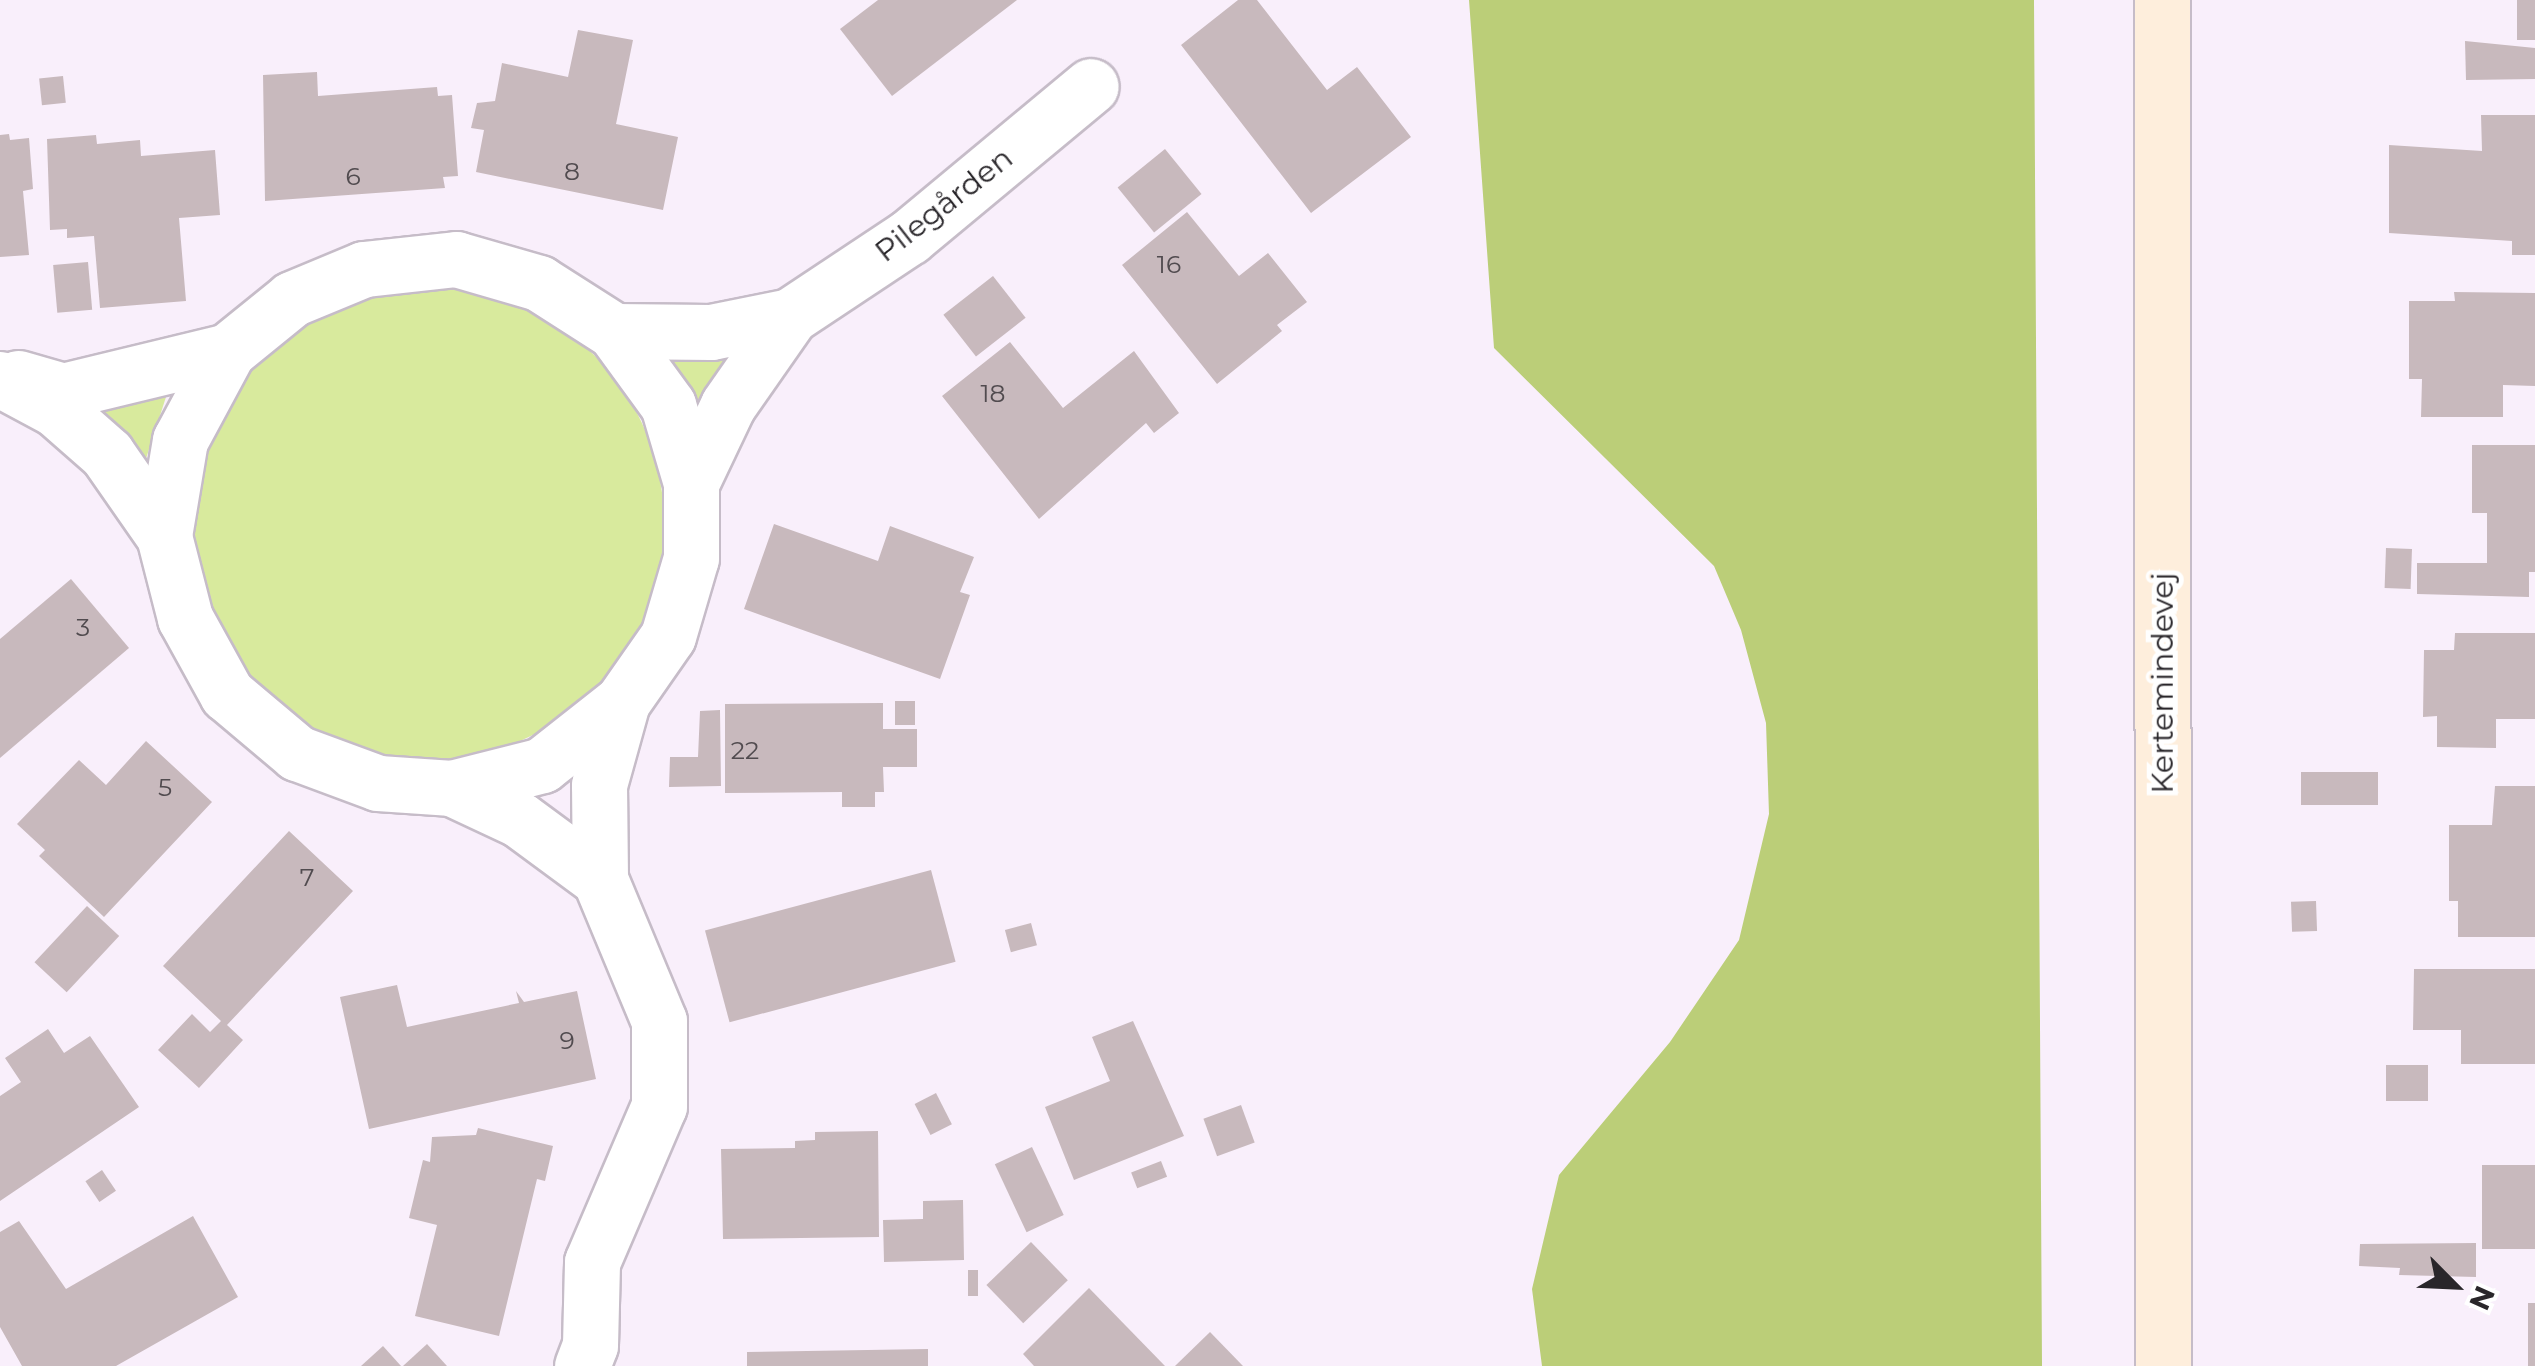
<!DOCTYPE html>
<meta charset="utf-8">
<style>
body{margin:0}
#map{position:relative;width:2535px;height:1366px;overflow:hidden;background:#f9effb;font-family:Montserrat,sans-serif}
div>[style]{position:absolute}
[style*='--x']{left:calc(var(--x)*1px);top:calc(var(--y)*1px);width:calc(var(--w)*1px);rotate:calc(var(--a)*1deg)}
.green>*{inset:0;background:#d8ea9d}
.round{border-radius:50%}
.forest>*{inset:0;background:#bbce78}
.building>*{inset:0;background:#c8b9bd;transform-origin:0 0}
.roads{filter:drop-shadow(2px 0 #c6bcc8) drop-shadow(-2px 0 #c6bcc8) drop-shadow(0 2px #c6bcc8) drop-shadow(0 -2px #c6bcc8)}
.street>*{height:55px;margin:-27.5px;padding:0 27.5px;transform-origin:27.5px;border-radius:27.5px;background:#fff}
.secondary>*{height:55px;margin:-27.5px;padding:0 27.5px;transform-origin:27.5px;border-radius:27.5px;background:#feeedc}
span{translate:-50% -50%;white-space:nowrap;text-align:center;line-height:1.15;-webkit-text-stroke:10px #fff;paint-order:stroke}
.number-label{font-size:25px;color:#514b4f}
.number-label span{-webkit-text-stroke-width:0}
.street-label{font-size:30px;color:#29262a}
.north{position:absolute;left:2405px;top:1236px;width:100px;height:100px;-webkit-text-stroke:8px #fff;paint-order:stroke;rotate:114deg;font-size:28px;font-weight:700;line-height:40px;text-align:center;color:#29262a}
.north::after{content:'';display:block;margin:auto;width:35px;height:45px;background:#29262a;clip-path:polygon(50% 0,100% 100%,50% 72%,0 100%)}
</style>
<div id="map">
<div class="green">
<i class="round" style="left:190px;top:286px;width:474px;height:474px"></i>
<i style="clip-path:polygon(756px 340px,700px 414px,668px 360px)"></i>
<i style="clip-path:polygon(166px 397px,142px 471px,87px 410px)"></i>
</div>
<div class="forest">
<i style="clip-path:polygon(1469px 0,2034px 0,2042px 1366px,1542px 1366px,1532px 1289px,1559px 1175px,1670px 1042px,1739px 940px,1769px 814px,1766px 723px,1741px 630px,1714px 566px,1494px 348px)"></i>
</div>
<div class="building">
<i style="clip-path:polygon(878px 0,1017px 0,892px 96px,840px 29px)"></i>
<i style="clip-path:polygon(1238px 0,1257px 0,1327px 90px,1357px 67px,1411px 137px,1311px 213px,1181px 45px)"></i>
<i style="left:2517px;top:0;width:18px;height:40px"></i>
<i style="clip-path:polygon(578px 30px,633px 40px,616px 124px,678px 137px,663px 210px,476px 172px,484px 130px,471px 128px,477px 103px,495px 101px,502px 63px,568px 77px)"></i>
<i style="clip-path:polygon(2465px 41px,2535px 48px,2535px 79px,2466px 80px)"></i>
<i style="clip-path:polygon(317px 72px,318px 96px,437px 87px,438px 96px,452px 95px,458px 176px,443px 177px,445px 188px,265px 201px,263px 75px)"></i>
<i style="left:63px;top:76px;width:27px;height:24px;rotate:84deg"></i>
<i style="clip-path:polygon(2481px 115px,2535px 115px,2535px 255px,2512px 255px,2512px 241px,2389px 233px,2389px 145px,2482px 151px)"></i>
<i style="clip-path:polygon(9px 134px,10px 140px,29px 138px,33px 189px,23px 191px,29px 255px,0 257px,0 135px)"></i>
<i style="clip-path:polygon(96px 135px,97px 144px,140px 140px,141px 156px,215px 150px,220px 215px,179px 218px,186px 301px,100px 308px,94px 236px,67px 238px,67px 229px,50px 230px,47px 139px)"></i>
<i style="left:1165px;top:149px;width:58px;height:61px;rotate:51deg"></i>
<i style="clip-path:polygon(1187px 212px,1239px 276px,1268px 253px,1307px 302px,1277px 325px,1282px 331px,1217px 384px,1122px 265px)"></i>
<i style="left:88px;top:262px;width:48px;height:35px;rotate:85deg"></i>
<i style="left:993px;top:276px;width:53px;height:63px;rotate:52deg"></i>
<i style="clip-path:polygon(2454px 292px,2535px 293px,2535px 386px,2503px 385px,2503px 417px,2421px 417px,2422px 379px,2409px 379px,2409px 301px,2455px 301px)"></i>
<i style="clip-path:polygon(1010px 342px,1063px 408px,1134px 351px,1179px 413px,1154px 433px,1146px 423px,1039px 519px,942px 396px)"></i>
<i style="clip-path:polygon(2472px 445px,2535px 445px,2535px 572px,2529px 572px,2529px 597px,2417px 594px,2417px 563px,2487px 563px,2487px 513px,2472px 513px)"></i>
<i style="clip-path:polygon(774px 524px,878px 561px,890px 526px,974px 557px,960px 592px,970px 595px,940px 679px,744px 609px)"></i>
<i style="left:2386px;top:548px;width:26px;height:40px;rotate:2deg"></i>
<i style="clip-path:polygon(71px 579px,129px 648px,0 758px,0 639px)"></i>
<i style="clip-path:polygon(2455px 633px,2535px 633px,2535px 719px,2496px 719px,2496px 748px,2437px 747px,2437px 716px,2423px 717px,2424px 650px,2454px 650px)"></i>
<i style="left:895px;top:701px;width:20px;height:24px"></i>
<i style="clip-path:polygon(883px 703px,883px 729px,917px 729px,917px 767px,883px 767px,884px 792px,875px 792px,875px 807px,842px 807px,842px 792px,725px 793px,725px 704px)"></i>
<i style="clip-path:polygon(720px 710px,721px 786px,669px 787px,670px 757px,698px 757px,700px 711px)"></i>
<i style="clip-path:polygon(146px 741px,212px 802px,104px 917px,39px 856px,45px 850px,17px 824px,79px 760px,106px 785px)"></i>
<i style="left:2378px;top:772px;width:33px;height:77px;rotate:90deg"></i>
<i style="clip-path:polygon(2495px 786px,2535px 786px,2535px 937px,2458px 937px,2458px 901px,2449px 901px,2449px 825px,2492px 825px)"></i>
<i style="clip-path:polygon(289px 831px,353px 891px,227px 1025px,243px 1040px,199px 1088px,158px 1050px,192px 1014px,210px 1032px,221px 1021px,163px 966px)"></i>
<i style="left:931px;top:870px;width:95px;height:234px;rotate:75deg"></i>
<i style="left:2316px;top:901px;width:30px;height:25px;rotate:88deg"></i>
<i style="left:87px;top:906px;width:44px;height:77px;rotate:43deg"></i>
<i style="left:1031px;top:923px;width:23px;height:27px;rotate:75deg"></i>
<i style="clip-path:polygon(2414px 969px,2535px 969px,2535px 1064px,2461px 1064px,2461px 1030px,2413px 1030px)"></i>
<i style="clip-path:polygon(397px 985px,407px 1027px,519px 1003px,516px 991px,524px 1002px,577px 991px,596px 1079px,369px 1129px,340px 997px)"></i>
<i style="clip-path:polygon(1133px 1021px,1184px 1136px,1074px 1180px,1045px 1107px,1110px 1081px,1092px 1037px)"></i>
<i style="clip-path:polygon(48px 1029px,64px 1053px,90px 1036px,139px 1107px,0 1201px,0 1096px,21px 1082px,5px 1058px)"></i>
<i style="left:2386px;top:1065px;width:42px;height:36px"></i>
<i style="left:936px;top:1093px;width:35px;height:24px;rotate:63deg"></i>
<i style="left:1241px;top:1105px;width:40px;height:40px;rotate:70deg"></i>
<i style="clip-path:polygon(478px 1128px,553px 1146px,545px 1181px,537px 1179px,499px 1336px,415px 1316px,437px 1225px,409px 1218px,423px 1160px,430px 1162px,432px 1137px,476px 1135px)"></i>
<i style="clip-path:polygon(878px 1131px,879px 1237px,723px 1239px,721px 1149px,795px 1148px,795px 1141px,815px 1140px,815px 1132px)"></i>
<i style="left:1032px;top:1147px;width:75px;height:41px;rotate:65deg"></i>
<i style="left:1161px;top:1161px;width:17px;height:32px;rotate:69deg"></i>
<i style="left:2482px;top:1165px;width:53px;height:84px"></i>
<i style="left:102px;top:1170px;width:25px;height:20px;rotate:56deg"></i>
<i style="clip-path:polygon(963px 1200px,964px 1260px,884px 1262px,883px 1220px,923px 1219px,923px 1201px)"></i>
<i style="clip-path:polygon(193px 1216px,238px 1297px,116px 1366px,22px 1366px,0 1327px,0 1232px,19px 1221px,66px 1289px)"></i>
<i style="left:1031px;top:1242px;width:53px;height:62px;rotate:46deg"></i>
<i style="clip-path:polygon(2476px 1243px,2476px 1277px,2399px 1275px,2400px 1268px,2359px 1266px,2360px 1244px)"></i>
<i style="left:978px;top:1270px;width:26px;height:10px;rotate:90deg"></i>
<i style="clip-path:polygon(1089px 1288px,1165px 1366px,1034px 1366px,1023px 1354px)"></i>
<i style="left:2528px;top:1303px;width:7px;height:63px"></i>
<i style="clip-path:polygon(1210px 1332px,1243px 1366px,1175px 1366px)"></i>
<i style="clip-path:polygon(427px 1344px,447px 1366px,403px 1366px)"></i>
<i style="clip-path:polygon(383px 1346px,401px 1366px,361px 1366px)"></i>
<i style="clip-path:polygon(928px 1349px,928px 1366px,747px 1366px,747px 1352px)"></i>
</div>
<div class="roads">
<div class="street">
<i style="--x:614;--y:331;--w:97;--a:0.6"></i>
<i style="--x:711;--y:332;--w:81;--a:-11.4"></i>
<i style="--x:790;--y:316;--w:143;--a:-33.6"></i>
<i style="--x:909;--y:237;--w:236;--a:-39.7"></i>
<i style="--x:18;--y:378;--w:47;--a:16.1"></i>
<i style="--x:63;--y:391;--w:170;--a:-13.6"></i>
<i style="--x:0;--y:379;--w:64;--a:28.2"></i>
<i style="--x:56;--y:409;--w:68;--a:41.4"></i>
<i style="--x:107;--y:454;--w:100;--a:55.2"></i>
<i style="--x:164;--y:536;--w:85;--a:75.6"></i>
<i style="--x:185;--y:618;--w:87;--a:61.1"></i>
<i style="--x:227;--y:694;--w:92;--a:40.1"></i>
<i style="--x:297;--y:753;--w:86;--a:20.3"></i>
<i style="--x:378;--y:783;--w:74;--a:3.9"></i>
<i style="--x:452;--y:788;--w:93;--a:-14.3"></i>
<i style="--x:542;--y:765;--w:102;--a:-38.2"></i>
<i style="--x:622;--y:702;--w:80;--a:-55.1"></i>
<i style="--x:668;--y:636;--w:81;--a:-73.6"></i>
<i style="--x:691;--y:558;--w:75;--a:-90"></i>
<i style="--x:691;--y:483;--w:81;--a:-106.4"></i>
<i style="--x:668;--y:405;--w:92;--a:-126.1"></i>
<i style="--x:614;--y:331;--w:89;--a:-147.4"></i>
<i style="--x:539;--y:283;--w:86;--a:-163.9"></i>
<i style="--x:456;--y:259;--w:93;--a:173.8"></i>
<i style="--x:364;--y:269;--w:78;--a:157.4"></i>
<i style="--x:292;--y:299;--w:82;--a:140.9"></i>
<i style="--x:228;--y:351;--w:101;--a:118.3"></i>
<i style="--x:180;--y:440;--w:97;--a:99.5"></i>
<i style="--x:691;--y:483;--w:86;--a:-64.6"></i>
<i style="--x:728;--y:405;--w:108;--a:-55.1"></i>
<i style="--x:452;--y:788;--w:75;--a:25.2"></i>
<i style="--x:520;--y:820;--w:99;--a:36.4"></i>
<i style="--x:582;--y:1366;--w:22;--a:-69"></i>
<i style="--x:590;--y:1345;--w:83;--a:-88.6"></i>
<i style="--x:592;--y:1262;--w:170;--a:-66.8"></i>
<i style="--x:659;--y:1106;--w:85;--a:-90"></i>
<i style="--x:659;--y:1021;--w:154;--a:-112.6"></i>
<i style="--x:600;--y:879;--w:94;--a:-90.6"></i>
<i style="--x:599;--y:785;--w:86;--a:-74.5"></i>
</div>
<div class="secondary">
<i style="--x:2162;--y:0;--w:1366;--a:89.96"></i>
</div>
</div>
<div class="number-label">
<span style="left:572px;top:171px">8</span>
<span style="left:353px;top:176px">6</span>
<span style="left:1169px;top:264px">16</span>
<span style="left:993px;top:393px">18</span>
<span style="left:83px;top:627px">3</span>
<span style="left:745px;top:750px">22</span>
<span style="left:165px;top:787px">5</span>
<span style="left:307px;top:877px">7</span>
<span style="left:567px;top:1040px">9</span>
</div>
<div class="street-label">
<span style="left:944px;top:205px;rotate:-38deg">Pilegården</span>
<span style="left:2163px;top:683px;rotate:-90deg">Kertemindevej</span>
</div>
<div class="north">N</div>
</div>
